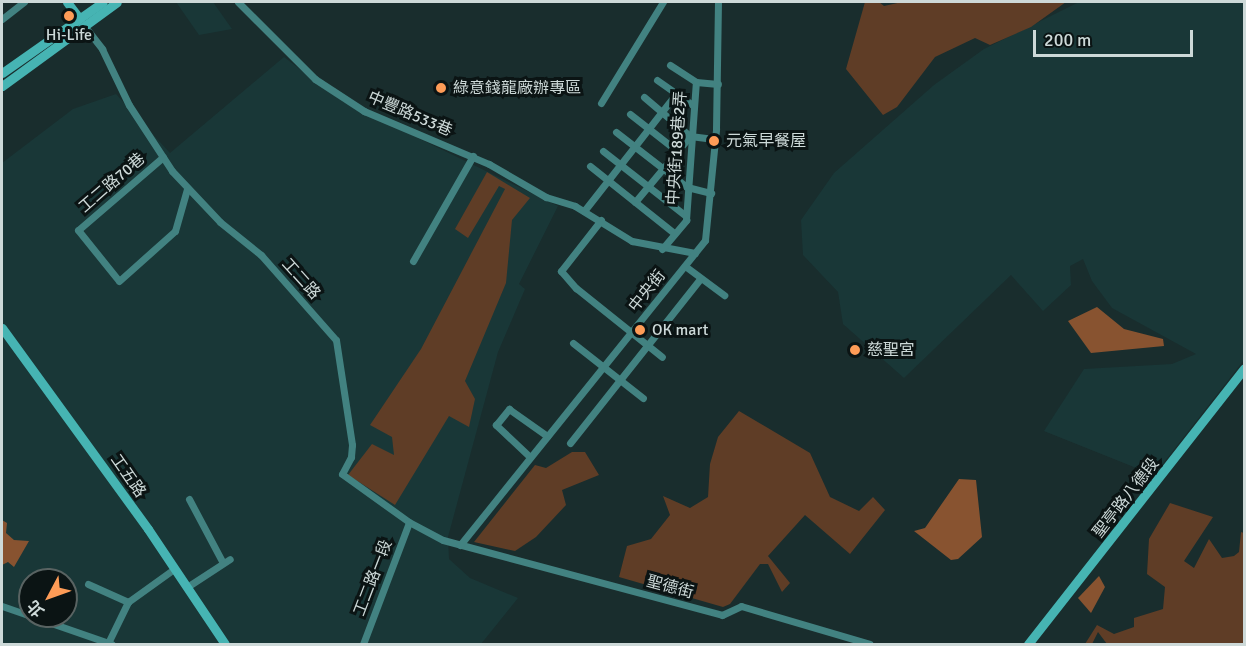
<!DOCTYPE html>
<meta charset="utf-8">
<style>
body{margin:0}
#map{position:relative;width:1246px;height:646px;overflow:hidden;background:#192d2d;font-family:Signika,"Noto Sans TC",sans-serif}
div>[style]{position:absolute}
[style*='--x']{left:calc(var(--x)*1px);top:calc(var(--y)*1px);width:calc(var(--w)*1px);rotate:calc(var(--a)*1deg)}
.built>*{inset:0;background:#193737}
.green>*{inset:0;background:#5f3d26}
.water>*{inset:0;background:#885330}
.street>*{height:7px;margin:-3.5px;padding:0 3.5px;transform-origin:3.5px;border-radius:3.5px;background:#428281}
.secondary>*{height:9px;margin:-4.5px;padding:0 4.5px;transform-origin:4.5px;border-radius:4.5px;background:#46b4b3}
.dots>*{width:16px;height:16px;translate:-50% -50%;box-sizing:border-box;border:3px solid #0b1414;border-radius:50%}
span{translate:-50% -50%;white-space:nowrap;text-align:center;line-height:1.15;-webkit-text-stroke:6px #0b1414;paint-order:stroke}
.poi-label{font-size:16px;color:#cdd9d8}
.left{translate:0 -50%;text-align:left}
.street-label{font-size:16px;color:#cdd9d8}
.frame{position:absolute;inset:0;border:3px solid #cdd9d8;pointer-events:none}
.north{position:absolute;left:18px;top:568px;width:60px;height:60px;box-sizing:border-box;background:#0b1414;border:2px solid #596362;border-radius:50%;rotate:229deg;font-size:16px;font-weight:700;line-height:24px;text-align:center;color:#cdd9d8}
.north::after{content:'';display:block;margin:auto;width:21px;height:27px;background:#fe9c57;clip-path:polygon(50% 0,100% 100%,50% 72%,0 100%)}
.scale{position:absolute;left:1033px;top:30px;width:160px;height:27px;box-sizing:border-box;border:3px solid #cdd9d8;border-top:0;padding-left:8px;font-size:18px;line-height:21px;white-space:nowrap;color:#cdd9d8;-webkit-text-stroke:4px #0b1414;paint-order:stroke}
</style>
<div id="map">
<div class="built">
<i style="clip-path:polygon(176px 2px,213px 2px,232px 29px,199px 35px)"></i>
<i style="clip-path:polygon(1079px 2px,1244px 2px,1244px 360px,1154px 475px,1044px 431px,1084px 369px,1172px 364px,1196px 354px,1112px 308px,1092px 281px,1083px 259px,1070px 266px,1071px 285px,1043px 311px,1011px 275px,904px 378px,843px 324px,838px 292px,803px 255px,801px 220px,834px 173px,934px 85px,984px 49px)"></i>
<i style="clip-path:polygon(evenodd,284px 57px,340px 100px,558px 206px,519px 284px,525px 289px,498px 352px,448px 537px,449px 559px,470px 578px,518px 598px,481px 644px,2px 644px,2px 163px,73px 109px,116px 94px,170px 153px,284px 57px,30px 580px,66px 580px,66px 616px,30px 616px,30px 580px)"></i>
</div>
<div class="green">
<i style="clip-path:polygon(865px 2px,879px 2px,884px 6px,902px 2px,1066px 2px,1031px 27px,990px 45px,975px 38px,935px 57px,897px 107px,883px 115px,846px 69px)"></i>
<i style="clip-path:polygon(487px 172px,530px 198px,512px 220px,506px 283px,465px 381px,475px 399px,469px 427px,449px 416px,395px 505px,348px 475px,372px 444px,394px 455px,392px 437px,370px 425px,421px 349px,505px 189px,499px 186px,468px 238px,455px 229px)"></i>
<i style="clip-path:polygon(739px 411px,810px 453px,830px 497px,859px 511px,873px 497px,885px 510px,850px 554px,805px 515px,768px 556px,790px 583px,782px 592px,768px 564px,760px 564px,730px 604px,723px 607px,619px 577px,627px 546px,651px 539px,670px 515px,663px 496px,690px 508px,708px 497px,710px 464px,718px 437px)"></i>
<i style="clip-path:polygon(572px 452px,585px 452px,599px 475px,562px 490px,566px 505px,536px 537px,515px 551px,474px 542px,535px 465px,546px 468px)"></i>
<i style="clip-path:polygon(1170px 503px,1213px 517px,1184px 561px,1194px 568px,1209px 539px,1222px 558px,1234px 556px,1239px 552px,1241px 532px,1244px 533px,1244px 644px,1107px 644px,1098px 632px,1092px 644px,1085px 644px,1097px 625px,1114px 634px,1134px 627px,1134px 618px,1163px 609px,1165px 587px,1147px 574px,1149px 539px)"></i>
</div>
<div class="water">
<i style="clip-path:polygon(1097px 307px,1124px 329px,1163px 339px,1164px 346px,1091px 353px,1068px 321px)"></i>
<i style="clip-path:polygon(959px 479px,976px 480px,982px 537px,958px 559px,951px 560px,914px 531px,925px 528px)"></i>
<i style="clip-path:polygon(2px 520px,7px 523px,6px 533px,14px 540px,29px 541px,14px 567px,8px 562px,2px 565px)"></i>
<i style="clip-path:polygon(1099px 576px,1105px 587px,1091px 613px,1078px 598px)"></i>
</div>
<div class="street">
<i style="--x:238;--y:2;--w:109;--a:45"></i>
<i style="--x:315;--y:79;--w:59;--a:33.1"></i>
<i style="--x:364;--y:111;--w:136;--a:23"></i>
<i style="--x:489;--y:164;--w:66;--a:30.1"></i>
<i style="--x:546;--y:197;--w:30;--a:17"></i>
<i style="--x:575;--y:206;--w:67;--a:31.6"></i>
<i style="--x:632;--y:241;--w:64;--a:10.8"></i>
<i style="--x:2;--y:19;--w:28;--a:-38"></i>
<i style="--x:82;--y:23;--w:33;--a:52"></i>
<i style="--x:102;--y:49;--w:62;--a:64.3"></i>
<i style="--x:129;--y:105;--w:79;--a:56.9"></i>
<i style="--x:172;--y:171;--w:70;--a:46.7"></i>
<i style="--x:220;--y:222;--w:53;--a:38.8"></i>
<i style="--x:261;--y:255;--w:113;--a:48.6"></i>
<i style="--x:336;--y:340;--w:106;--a:81.3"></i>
<i style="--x:352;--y:445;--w:12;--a:95"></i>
<i style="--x:351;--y:457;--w:19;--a:118"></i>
<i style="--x:342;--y:474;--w:82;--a:35.6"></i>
<i style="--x:409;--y:522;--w:38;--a:28"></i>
<i style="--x:443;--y:540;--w:289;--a:15"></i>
<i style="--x:722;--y:615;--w:21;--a:-25"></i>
<i style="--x:741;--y:606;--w:134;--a:16.4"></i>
<i style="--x:670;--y:65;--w:31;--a:33"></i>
<i style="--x:696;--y:82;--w:22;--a:5"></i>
<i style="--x:657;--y:80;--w:45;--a:35.1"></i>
<i style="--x:644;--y:97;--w:60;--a:40.3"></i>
<i style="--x:601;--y:103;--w:119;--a:-58.5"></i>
<i style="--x:630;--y:114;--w:60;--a:38.2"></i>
<i style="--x:616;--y:132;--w:90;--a:37.8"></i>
<i style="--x:687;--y:187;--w:25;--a:14"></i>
<i style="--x:690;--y:136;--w:26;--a:7"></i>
<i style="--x:603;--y:151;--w:105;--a:38.1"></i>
<i style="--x:163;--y:157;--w:112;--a:139.3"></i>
<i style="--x:78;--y:230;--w:65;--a:51.2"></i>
<i style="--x:119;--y:281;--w:75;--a:-41.8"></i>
<i style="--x:175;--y:231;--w:44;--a:-74.1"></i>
<i style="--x:590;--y:166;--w:107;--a:38.6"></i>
<i style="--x:635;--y:202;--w:86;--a:-50.2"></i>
<i style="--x:584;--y:211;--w:147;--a:-51.9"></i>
<i style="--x:601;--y:220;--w:65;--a:128.1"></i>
<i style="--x:561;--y:271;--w:23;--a:49"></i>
<i style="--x:576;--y:288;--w:110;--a:38.7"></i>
<i style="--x:662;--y:249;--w:38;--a:-50"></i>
<i style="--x:686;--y:220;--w:138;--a:-85.9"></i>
<i style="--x:413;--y:261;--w:121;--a:-60.3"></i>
<i style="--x:685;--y:266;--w:49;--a:36.6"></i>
<i style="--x:573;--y:343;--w:89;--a:38.2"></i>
<i style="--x:570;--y:443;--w:208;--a:-51.6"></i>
<i style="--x:530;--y:457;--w:47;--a:-136.7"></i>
<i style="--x:496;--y:425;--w:21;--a:-51"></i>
<i style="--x:509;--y:409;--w:47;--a:35.4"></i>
<i style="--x:189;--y:499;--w:72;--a:62"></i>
<i style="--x:460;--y:545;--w:391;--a:-51.2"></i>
<i style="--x:705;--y:240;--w:112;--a:-84.3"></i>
<i style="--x:716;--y:129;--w:127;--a:-89.1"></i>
<i style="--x:88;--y:584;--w:44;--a:24.2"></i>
<i style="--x:187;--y:587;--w:51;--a:-33.1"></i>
<i style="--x:2;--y:606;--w:116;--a:19.1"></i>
<i style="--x:108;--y:643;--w:46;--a:-64"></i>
<i style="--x:128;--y:602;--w:57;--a:-35.7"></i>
<i style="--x:363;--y:644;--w:130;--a:-69.3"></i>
</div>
<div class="secondary">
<i style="--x:67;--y:2;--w:20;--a:53"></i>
<i style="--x:2;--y:73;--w:123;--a:-35.1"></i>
<i style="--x:2;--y:86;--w:142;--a:-36.1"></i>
<i style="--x:2;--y:328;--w:248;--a:54"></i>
<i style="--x:148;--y:529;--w:138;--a:56.2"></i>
<i style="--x:1028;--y:644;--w:350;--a:-51.9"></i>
</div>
<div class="dots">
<i style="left:69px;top:16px;background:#fe9c57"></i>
<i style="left:441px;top:88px;background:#fe9c57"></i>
<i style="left:714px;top:141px;background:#fe9c57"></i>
<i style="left:640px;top:330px;background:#fe9c57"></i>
<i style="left:855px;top:350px;background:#fe9c57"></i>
</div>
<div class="poi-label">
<span style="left:69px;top:35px">Hi-Life</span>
<span class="left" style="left:453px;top:88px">綠意錢龍廠辦專區</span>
<span class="left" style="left:726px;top:141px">元氣早餐屋</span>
<span class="left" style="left:652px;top:330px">OK mart</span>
<span class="left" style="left:867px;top:350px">慈聖宮</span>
</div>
<div class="street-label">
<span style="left:410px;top:114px;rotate:23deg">中豐路533巷</span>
<span style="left:677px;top:148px;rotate:-86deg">中央街189巷2弄</span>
<span style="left:112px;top:183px;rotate:-41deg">工二路70巷</span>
<span style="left:301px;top:279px;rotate:48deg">工二路</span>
<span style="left:647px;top:291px;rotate:-51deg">中央街</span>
<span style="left:128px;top:476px;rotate:55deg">工五路</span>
<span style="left:1126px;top:498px;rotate:-52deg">聖亭路八德段</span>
<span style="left:373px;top:578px;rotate:-69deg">工二路一段</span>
<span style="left:670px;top:587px;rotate:15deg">聖德街</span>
</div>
<div class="frame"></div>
<div class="north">北</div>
<div class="scale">200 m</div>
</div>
